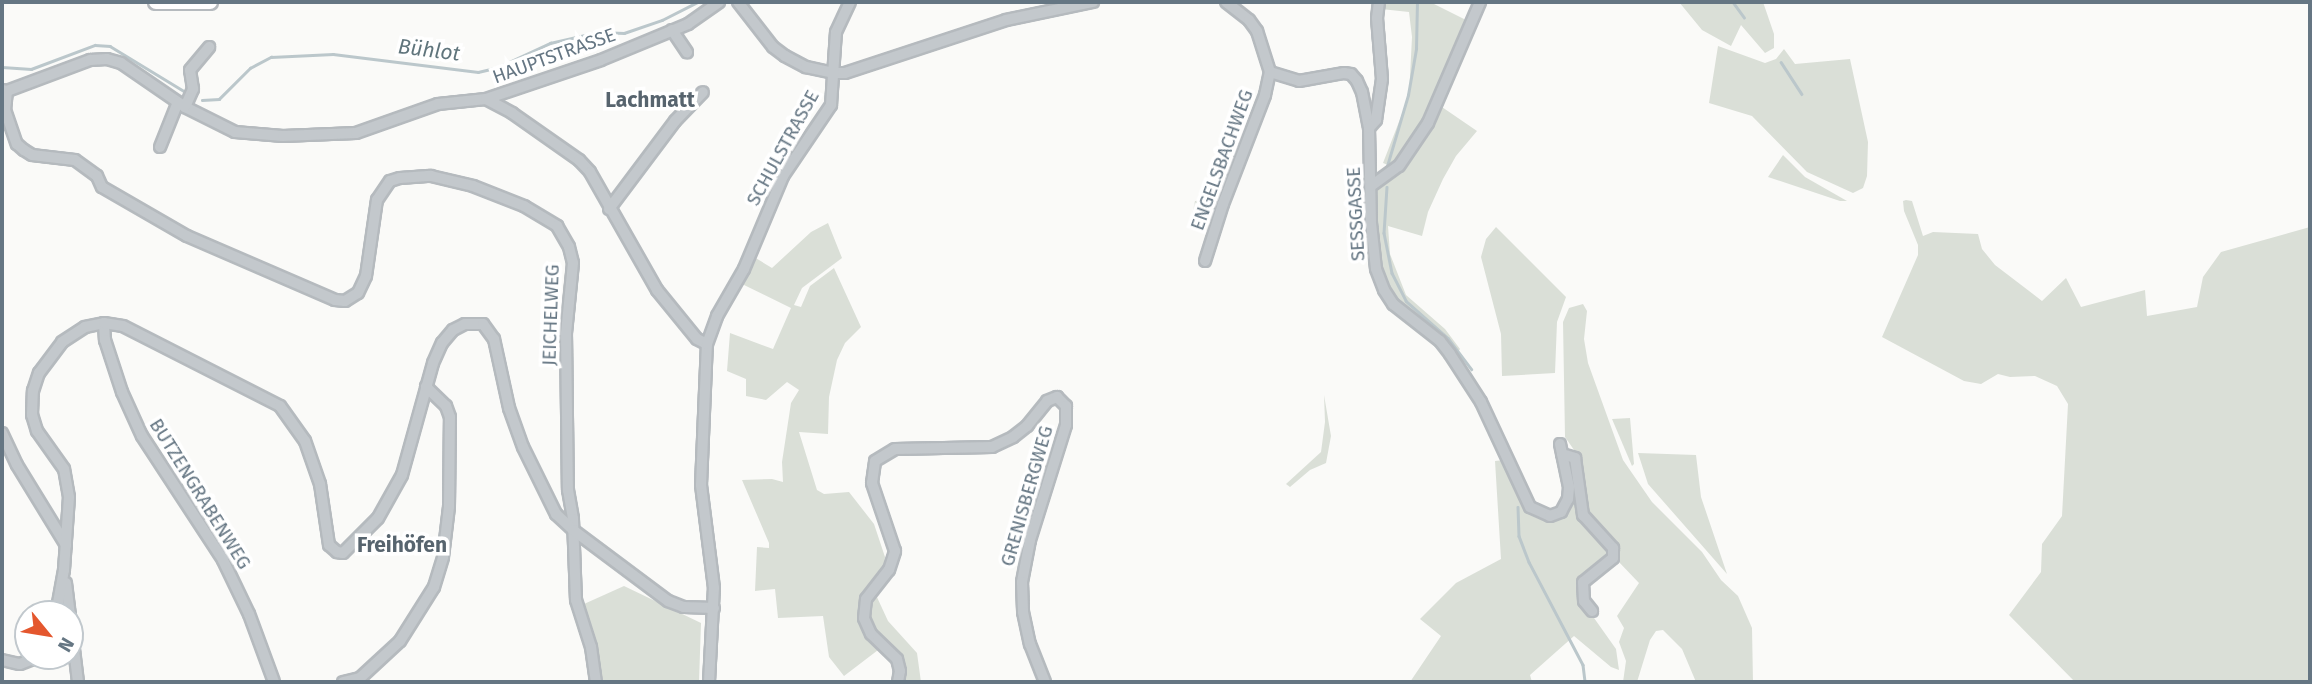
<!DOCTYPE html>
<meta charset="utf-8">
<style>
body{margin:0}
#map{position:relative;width:2312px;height:684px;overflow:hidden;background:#fafaf8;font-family:"Fira Sans",sans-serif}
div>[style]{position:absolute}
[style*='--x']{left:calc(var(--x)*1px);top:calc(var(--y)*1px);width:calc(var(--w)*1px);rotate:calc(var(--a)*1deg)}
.green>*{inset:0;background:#dadfd7}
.stream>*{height:2.5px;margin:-1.25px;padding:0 1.25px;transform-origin:1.25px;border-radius:1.25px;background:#bbc7cb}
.roads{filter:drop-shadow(2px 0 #b5babe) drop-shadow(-2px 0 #b5babe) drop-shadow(0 2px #b5babe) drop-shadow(0 -2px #b5babe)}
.minor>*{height:10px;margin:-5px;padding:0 5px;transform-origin:5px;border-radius:5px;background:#c3c8cc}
.major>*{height:14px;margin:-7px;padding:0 7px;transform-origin:7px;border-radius:7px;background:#fff}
span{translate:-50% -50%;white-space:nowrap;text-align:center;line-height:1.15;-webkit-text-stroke:7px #fff;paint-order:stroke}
.street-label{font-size:19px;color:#657683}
.water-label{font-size:21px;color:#60757c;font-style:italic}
.neighbourhood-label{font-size:21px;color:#57646e;font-weight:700}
.frame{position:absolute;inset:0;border:4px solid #657683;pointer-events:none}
.north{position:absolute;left:14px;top:600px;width:70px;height:70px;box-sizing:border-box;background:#fff;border:2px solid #c1c8cd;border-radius:50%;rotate:120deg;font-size:19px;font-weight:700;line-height:28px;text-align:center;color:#657683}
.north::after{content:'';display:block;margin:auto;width:24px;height:32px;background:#e4572e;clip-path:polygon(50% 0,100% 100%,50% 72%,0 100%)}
</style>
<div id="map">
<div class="green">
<i style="clip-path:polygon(1383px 2px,1430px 2px,1470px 22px,1447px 66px,1425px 124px,1393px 167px,1383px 163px,1409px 96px,1412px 37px,1409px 12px,1381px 9px)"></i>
<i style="clip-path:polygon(1679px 2px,1763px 2px,1774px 34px,1774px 48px,1765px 53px,1741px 25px,1731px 46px,1702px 30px)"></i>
<i style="clip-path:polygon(1718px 46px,1765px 63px,1776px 59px,1784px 49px,1795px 64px,1850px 59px,1868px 142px,1867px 176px,1863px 188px,1853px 193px,1807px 172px,1752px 116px,1709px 103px)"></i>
<i style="clip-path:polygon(1439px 105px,1477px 131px,1456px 156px,1443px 179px,1428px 212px,1422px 236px,1388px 226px,1390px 254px,1406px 295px,1445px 329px,1460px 349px,1456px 355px,1390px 294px,1378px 259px,1374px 202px,1376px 187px,1410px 157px)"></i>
<i style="clip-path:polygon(1783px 155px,1805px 177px,1847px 201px,1840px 201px,1768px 177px)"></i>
<i style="clip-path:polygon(1205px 200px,1218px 209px,1210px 231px,1189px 228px,1195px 201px)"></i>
<i style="clip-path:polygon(1906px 200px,1912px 201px,1923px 236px,1933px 232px,1978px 234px,1982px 249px,1995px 265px,2042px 301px,2066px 278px,2081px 307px,2145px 290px,2147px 316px,2197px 307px,2203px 277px,2221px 252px,2310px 227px,2310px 682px,2075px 682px,2009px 615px,2041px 572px,2042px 544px,2062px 516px,2068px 404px,2057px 386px,2035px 376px,2010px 377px,1998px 374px,1981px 384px,1964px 381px,1882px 337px,1918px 255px,1918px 245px,1904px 211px,1903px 201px)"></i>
<i style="clip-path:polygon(828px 223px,842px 258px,802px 288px,794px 305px,801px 307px,810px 286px,834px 268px,861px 327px,845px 343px,837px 360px,829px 397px,828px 434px,799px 432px,817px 490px,824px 494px,849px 492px,874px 524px,885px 557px,884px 567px,861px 599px,859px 610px,861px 624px,882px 647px,844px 676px,829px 657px,823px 616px,778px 618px,775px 589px,755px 591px,757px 547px,769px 548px,769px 543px,742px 480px,772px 479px,783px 482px,782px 462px,791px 403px,799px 390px,787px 382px,766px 400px,746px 396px,746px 379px,727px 371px,730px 333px,773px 349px,791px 308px,742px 284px,754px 257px,772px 268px,811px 232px)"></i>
<i style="clip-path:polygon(1496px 227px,1566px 297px,1557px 322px,1555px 373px,1502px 376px,1501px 334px,1481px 257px,1486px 239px)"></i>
<i style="clip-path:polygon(1583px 304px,1587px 311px,1584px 339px,1588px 363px,1623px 460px,1652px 502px,1702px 552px,1721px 580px,1738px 596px,1752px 628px,1753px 682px,1696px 682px,1682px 649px,1663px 630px,1656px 631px,1650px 640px,1637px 682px,1623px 682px,1626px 661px,1619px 642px,1624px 628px,1617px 616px,1639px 583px,1617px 560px,1591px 519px,1582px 500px,1581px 460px,1565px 437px,1563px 322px,1569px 308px)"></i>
<i style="clip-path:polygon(1324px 395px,1331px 436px,1326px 463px,1310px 470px,1290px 487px,1286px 484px,1321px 452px,1325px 422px)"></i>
<i style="clip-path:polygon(1630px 418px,1634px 464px,1632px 466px,1612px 419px)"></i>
<i style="clip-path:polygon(1638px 453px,1696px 455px,1701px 497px,1727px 574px,1648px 484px)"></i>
<i style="clip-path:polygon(1504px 460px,1532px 512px,1551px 520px,1561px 517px,1568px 460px,1571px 460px,1577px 503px,1607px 543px,1610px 556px,1588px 573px,1582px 601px,1616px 649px,1619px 670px,1611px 667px,1574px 636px,1530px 675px,1532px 682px,1410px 682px,1441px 636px,1420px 619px,1456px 583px,1501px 559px,1495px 461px)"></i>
<i style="clip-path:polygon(624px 586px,701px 623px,699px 682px,600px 682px,598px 655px,584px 604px)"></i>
<i style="clip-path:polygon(876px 595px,888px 621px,917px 653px,921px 682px,901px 682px,903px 675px,868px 621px,871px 597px)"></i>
</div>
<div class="stream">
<i style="--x:1733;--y:2;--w:19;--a:54"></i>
<i style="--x:1781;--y:62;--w:38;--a:57"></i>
<i style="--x:2;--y:67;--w:29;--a:4"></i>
<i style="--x:31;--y:69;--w:68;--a:-20.6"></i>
<i style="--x:95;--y:45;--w:15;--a:4"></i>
<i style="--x:110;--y:46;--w:87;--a:31.3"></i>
<i style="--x:202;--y:100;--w:17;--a:-3"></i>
<i style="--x:219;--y:99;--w:44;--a:-45"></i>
<i style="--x:250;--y:68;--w:24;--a:-28"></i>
<i style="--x:271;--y:57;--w:62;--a:-2.8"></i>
<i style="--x:333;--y:54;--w:146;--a:7.1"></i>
<i style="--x:478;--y:72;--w:18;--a:-13"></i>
<i style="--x:496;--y:68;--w:60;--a:-24.8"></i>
<i style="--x:550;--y:43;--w:49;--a:-12.9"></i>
<i style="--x:598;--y:32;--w:26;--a:2"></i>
<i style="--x:624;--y:33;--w:40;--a:-18.9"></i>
<i style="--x:662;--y:20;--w:39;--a:-27"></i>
<i style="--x:1387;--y:166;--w:74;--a:-73.5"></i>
<i style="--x:1408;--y:95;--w:47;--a:-80.1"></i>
<i style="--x:1416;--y:49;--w:47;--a:-88.8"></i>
<i style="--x:1387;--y:187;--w:46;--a:93.7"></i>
<i style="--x:1384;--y:233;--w:41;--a:78.7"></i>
<i style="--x:1392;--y:273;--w:31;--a:63"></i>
<i style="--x:1406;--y:301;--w:56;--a:41.4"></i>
<i style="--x:1448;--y:338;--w:39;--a:53"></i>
<i style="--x:1518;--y:507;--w:29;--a:88"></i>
<i style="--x:1519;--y:536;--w:28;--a:69"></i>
<i style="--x:1529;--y:562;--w:116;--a:62.3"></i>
<i style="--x:1583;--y:665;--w:17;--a:83"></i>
</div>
<div class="roads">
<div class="minor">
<i style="--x:738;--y:2;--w:57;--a:52.1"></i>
<i style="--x:773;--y:47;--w:15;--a:37"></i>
<i style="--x:785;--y:56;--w:24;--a:28"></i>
<i style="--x:806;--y:67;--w:29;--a:12"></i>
<i style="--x:834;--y:73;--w:11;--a:0"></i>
<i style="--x:845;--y:73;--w:169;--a:-18.2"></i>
<i style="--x:1006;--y:20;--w:89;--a:-11.7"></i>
<i style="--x:1226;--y:2;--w:29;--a:38"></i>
<i style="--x:1249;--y:20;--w:14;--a:54"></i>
<i style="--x:1257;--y:31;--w:43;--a:72.4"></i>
<i style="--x:1270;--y:72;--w:30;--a:17"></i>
<i style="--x:1299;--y:81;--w:46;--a:-10.1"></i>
<i style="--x:1344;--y:73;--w:7;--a:8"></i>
<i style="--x:1351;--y:74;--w:9;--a:49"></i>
<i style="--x:1357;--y:81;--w:12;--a:66"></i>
<i style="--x:1362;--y:92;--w:37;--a:79"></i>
<i style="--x:1369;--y:128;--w:95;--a:88.8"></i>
<i style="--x:1371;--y:223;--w:46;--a:83.8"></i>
<i style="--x:1376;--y:269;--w:22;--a:69"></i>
<i style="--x:1384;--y:290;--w:17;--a:57"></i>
<i style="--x:1393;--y:304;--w:60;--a:38.2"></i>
<i style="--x:1440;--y:341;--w:16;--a:52"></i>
<i style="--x:1450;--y:354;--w:57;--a:57.1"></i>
<i style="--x:1481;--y:402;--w:116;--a:65"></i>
<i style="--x:1530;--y:507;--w:22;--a:24"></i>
<i style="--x:1550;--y:516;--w:12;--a:-20"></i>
<i style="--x:1561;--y:512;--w:15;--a:-62"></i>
<i style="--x:1568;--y:499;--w:12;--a:-85"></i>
<i style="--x:1569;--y:487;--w:44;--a:-101.8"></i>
<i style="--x:672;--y:30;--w:27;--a:56"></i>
<i style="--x:2;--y:90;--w:5;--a:11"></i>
<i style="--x:7;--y:91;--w:89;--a:-20.5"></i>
<i style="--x:90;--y:60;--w:17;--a:-3"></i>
<i style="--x:107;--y:59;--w:15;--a:16"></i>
<i style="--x:121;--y:63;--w:78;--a:34.5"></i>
<i style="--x:185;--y:107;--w:56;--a:26.6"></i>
<i style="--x:235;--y:132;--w:48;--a:4.8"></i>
<i style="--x:283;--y:136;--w:73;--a:-2.4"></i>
<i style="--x:356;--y:133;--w:87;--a:-19.5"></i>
<i style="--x:438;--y:104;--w:48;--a:-5.9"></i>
<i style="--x:486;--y:99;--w:121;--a:-18.7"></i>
<i style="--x:601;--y:60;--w:94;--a:-22.5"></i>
<i style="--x:688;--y:24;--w:38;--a:-35"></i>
<i style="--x:7;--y:91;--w:19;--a:96"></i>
<i style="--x:5;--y:110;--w:36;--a:71"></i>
<i style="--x:17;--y:144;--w:9;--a:41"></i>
<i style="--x:24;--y:150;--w:9;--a:32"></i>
<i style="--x:32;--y:155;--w:43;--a:6.6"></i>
<i style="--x:75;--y:160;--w:27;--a:36"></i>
<i style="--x:97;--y:176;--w:12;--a:66"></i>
<i style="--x:102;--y:187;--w:98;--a:30"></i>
<i style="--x:187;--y:236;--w:161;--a:23.4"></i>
<i style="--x:335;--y:300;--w:10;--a:6"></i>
<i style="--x:345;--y:301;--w:15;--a:-32"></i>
<i style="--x:358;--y:293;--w:19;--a:-65"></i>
<i style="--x:366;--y:276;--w:77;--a:-81.8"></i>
<i style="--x:377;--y:200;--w:23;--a:-56"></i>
<i style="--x:390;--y:181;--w:10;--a:-17"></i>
<i style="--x:400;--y:178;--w:31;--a:-4"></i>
<i style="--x:431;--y:176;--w:43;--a:13.4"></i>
<i style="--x:473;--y:186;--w:55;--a:21.4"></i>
<i style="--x:524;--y:206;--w:39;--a:31"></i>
<i style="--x:557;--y:226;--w:24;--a:60"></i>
<i style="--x:569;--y:247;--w:16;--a:76"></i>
<i style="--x:573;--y:263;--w:70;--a:95.7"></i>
<i style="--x:566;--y:333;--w:157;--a:89.3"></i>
<i style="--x:568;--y:490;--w:29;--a:80"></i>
<i style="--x:573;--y:519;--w:81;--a:87.9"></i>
<i style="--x:576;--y:600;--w:49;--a:72.3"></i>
<i style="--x:591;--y:647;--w:35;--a:82"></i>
<i style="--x:486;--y:99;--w:30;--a:28"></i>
<i style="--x:512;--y:113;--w:82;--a:35"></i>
<i style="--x:579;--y:160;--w:16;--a:47"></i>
<i style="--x:590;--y:172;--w:136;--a:60.4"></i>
<i style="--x:657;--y:290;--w:63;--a:50.8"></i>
<i style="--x:697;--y:339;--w:11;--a:27"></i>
<i style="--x:185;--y:107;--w:20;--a:-66"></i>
<i style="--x:193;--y:89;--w:19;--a:-99"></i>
<i style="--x:190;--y:70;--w:30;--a:-50"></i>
<i style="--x:1369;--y:128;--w:11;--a:-49"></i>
<i style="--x:1376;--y:120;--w:41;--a:-81.7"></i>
<i style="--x:1382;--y:79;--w:61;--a:-94.7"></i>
<i style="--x:1377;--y:18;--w:16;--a:-83"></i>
<i style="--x:160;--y:147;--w:48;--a:-68.2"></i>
<i style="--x:1371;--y:186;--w:34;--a:-36"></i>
<i style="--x:1399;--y:166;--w:52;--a:-56"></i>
<i style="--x:1428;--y:123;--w:132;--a:-66.7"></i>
<i style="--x:609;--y:209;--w:110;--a:-53.1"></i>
<i style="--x:675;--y:121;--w:40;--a:-46"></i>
<i style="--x:1205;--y:261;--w:60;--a:-72.5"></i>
<i style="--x:1223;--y:204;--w:117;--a:-68.9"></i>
<i style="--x:1265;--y:95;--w:24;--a:-78"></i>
<i style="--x:104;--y:323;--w:17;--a:87"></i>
<i style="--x:105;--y:340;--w:55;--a:71.9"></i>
<i style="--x:122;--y:392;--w:48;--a:65.6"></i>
<i style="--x:142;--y:436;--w:148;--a:56.8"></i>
<i style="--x:223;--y:560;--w:60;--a:64.3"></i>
<i style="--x:249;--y:614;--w:72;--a:69.8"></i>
<i style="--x:2;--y:433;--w:35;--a:65"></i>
<i style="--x:17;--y:465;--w:94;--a:58.5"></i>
<i style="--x:1562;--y:454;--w:14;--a:17"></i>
<i style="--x:1575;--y:458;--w:58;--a:82"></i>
<i style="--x:1583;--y:515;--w:45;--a:47.7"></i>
<i style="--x:1613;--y:548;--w:10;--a:90"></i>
<i style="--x:1613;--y:558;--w:38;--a:141"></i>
<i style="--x:1583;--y:582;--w:19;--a:87"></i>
<i style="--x:1584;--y:601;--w:13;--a:51"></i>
<i style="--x:66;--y:583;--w:31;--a:83"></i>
<i style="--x:56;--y:614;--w:45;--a:-79.7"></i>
<i style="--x:64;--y:570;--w:73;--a:-86.1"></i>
<i style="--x:69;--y:497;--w:28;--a:-100"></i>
<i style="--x:64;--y:469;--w:47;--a:-125.4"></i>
<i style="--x:37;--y:431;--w:17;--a:-107"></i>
<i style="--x:32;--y:415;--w:24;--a:-88"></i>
<i style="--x:33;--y:391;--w:19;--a:-72"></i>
<i style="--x:39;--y:373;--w:39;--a:-53"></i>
<i style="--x:62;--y:342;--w:27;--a:-33"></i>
<i style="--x:85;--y:327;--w:19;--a:-12"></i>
<i style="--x:104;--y:323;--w:19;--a:9"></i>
<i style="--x:123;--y:326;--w:176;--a:27"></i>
<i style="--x:280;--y:406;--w:43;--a:54.5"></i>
<i style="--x:305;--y:441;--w:46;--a:70.8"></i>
<i style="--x:320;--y:484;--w:62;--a:81.6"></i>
<i style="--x:329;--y:545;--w:11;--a:41"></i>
<i style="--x:337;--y:552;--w:6;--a:9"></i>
<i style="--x:343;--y:553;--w:49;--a:-45"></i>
<i style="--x:378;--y:518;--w:49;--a:-60.8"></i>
<i style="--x:402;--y:475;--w:116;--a:-74.5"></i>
<i style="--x:433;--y:363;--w:22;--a:-66"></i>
<i style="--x:442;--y:343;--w:17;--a:-50"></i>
<i style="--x:453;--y:330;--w:13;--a:-27"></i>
<i style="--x:465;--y:324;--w:18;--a:0"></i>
<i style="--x:483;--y:324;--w:19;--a:54"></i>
<i style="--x:494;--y:339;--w:71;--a:77.7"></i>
<i style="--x:509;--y:408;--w:41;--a:70.3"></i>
<i style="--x:523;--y:447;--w:75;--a:63.8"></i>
<i style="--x:556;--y:514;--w:23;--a:43"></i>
<i style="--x:573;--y:530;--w:119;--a:36.8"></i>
<i style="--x:668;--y:601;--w:17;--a:21"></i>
<i style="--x:684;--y:607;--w:30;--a:2"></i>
<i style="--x:70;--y:616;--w:66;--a:83.1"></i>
<i style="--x:2;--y:660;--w:18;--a:13"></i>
<i style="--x:20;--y:664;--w:22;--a:-21"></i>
<i style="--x:343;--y:682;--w:17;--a:-13"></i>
<i style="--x:360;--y:678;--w:54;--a:-42.8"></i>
<i style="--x:400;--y:641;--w:64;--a:-57.8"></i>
<i style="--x:434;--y:587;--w:31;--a:-73"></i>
<i style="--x:443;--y:557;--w:50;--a:-83.2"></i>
<i style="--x:449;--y:507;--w:90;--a:-89.4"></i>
<i style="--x:450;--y:417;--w:12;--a:-110"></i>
<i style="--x:446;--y:406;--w:28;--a:-136"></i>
<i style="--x:709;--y:682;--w:94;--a:-87"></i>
<i style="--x:714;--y:588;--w:104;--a:-97.2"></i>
<i style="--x:701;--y:485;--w:141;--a:-87.6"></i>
<i style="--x:707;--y:344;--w:30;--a:-70"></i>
<i style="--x:717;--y:316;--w:54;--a:-60.1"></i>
<i style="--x:744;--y:269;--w:101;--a:-67.2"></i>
<i style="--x:783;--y:176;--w:86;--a:-55.9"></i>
<i style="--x:831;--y:105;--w:73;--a:-86.1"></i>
<i style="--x:836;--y:32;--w:33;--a:-65"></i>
<i style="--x:898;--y:682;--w:11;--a:-80"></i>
<i style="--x:900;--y:671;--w:12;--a:-104"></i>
<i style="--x:897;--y:659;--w:36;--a:-136"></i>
<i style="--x:871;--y:634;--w:17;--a:-114"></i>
<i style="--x:864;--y:618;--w:19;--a:-84"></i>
<i style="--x:866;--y:599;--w:37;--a:-52"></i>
<i style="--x:889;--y:570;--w:20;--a:-72"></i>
<i style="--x:895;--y:551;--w:72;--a:-108.7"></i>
<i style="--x:872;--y:483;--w:22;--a:-82"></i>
<i style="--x:875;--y:461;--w:23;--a:-31"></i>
<i style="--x:895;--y:449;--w:97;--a:-1.2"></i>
<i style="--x:992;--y:447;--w:23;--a:-25"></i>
<i style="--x:1013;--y:437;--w:18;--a:-38"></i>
<i style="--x:1027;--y:426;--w:32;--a:-51"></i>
<i style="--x:1047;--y:401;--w:11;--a:-22"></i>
<i style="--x:1057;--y:397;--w:13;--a:45"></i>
<i style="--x:1066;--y:406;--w:19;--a:90"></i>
<i style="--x:1066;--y:425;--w:121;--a:107.4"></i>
<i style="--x:1030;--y:540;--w:43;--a:100.8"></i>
<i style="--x:1022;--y:582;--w:30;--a:88"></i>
<i style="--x:1023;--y:612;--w:33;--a:78"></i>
<i style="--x:1030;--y:644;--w:41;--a:68.5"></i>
</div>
<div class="major">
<i style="--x:156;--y:2;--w:54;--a:0"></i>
</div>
</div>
<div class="street-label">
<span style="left:554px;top:56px;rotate:-20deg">HAUPTSTRASSE</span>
<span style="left:783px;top:148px;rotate:-61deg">SCHULSTRASSE</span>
<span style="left:1222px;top:160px;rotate:-70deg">ENGELSBACHWEG</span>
<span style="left:1356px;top:214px;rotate:-93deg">SESSGASSE</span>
<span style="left:551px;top:315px;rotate:-88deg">JEICHELWEG</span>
<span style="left:200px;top:494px;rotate:58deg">BUTZENGRABENWEG</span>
<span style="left:1027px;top:496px;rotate:-74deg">GRENISBERGWEG</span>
</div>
<div class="water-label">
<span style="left:429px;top:50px;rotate:7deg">Bühlot</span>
</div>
<div class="neighbourhood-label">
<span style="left:650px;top:100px">Lachmatt</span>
<span style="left:402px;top:545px">Freihöfen</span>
</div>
<div class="frame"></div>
<div class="north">N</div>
</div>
